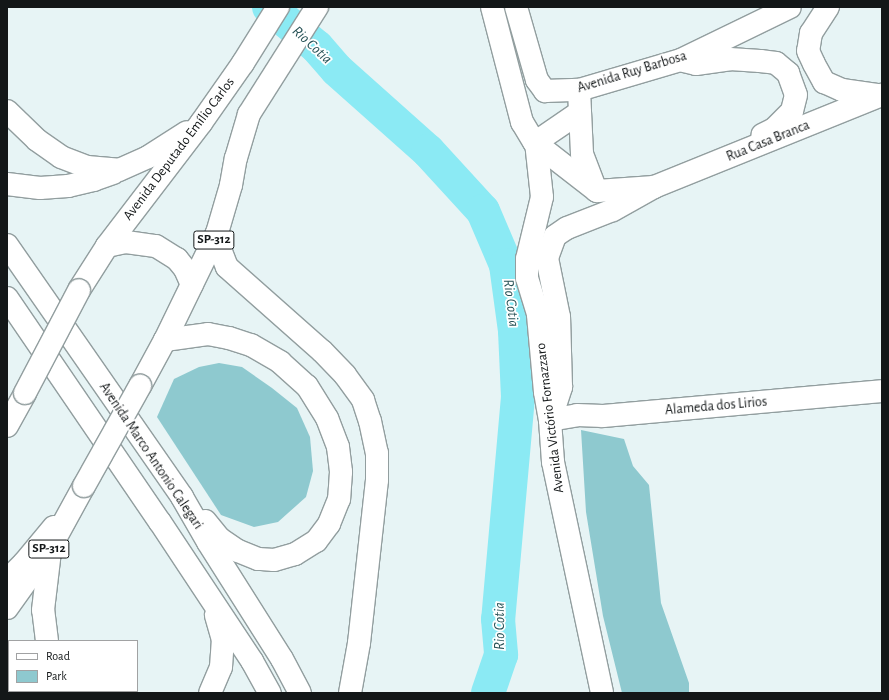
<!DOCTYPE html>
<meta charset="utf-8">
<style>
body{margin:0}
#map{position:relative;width:889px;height:700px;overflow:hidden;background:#e7f4f5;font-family:"Alegreya Sans",sans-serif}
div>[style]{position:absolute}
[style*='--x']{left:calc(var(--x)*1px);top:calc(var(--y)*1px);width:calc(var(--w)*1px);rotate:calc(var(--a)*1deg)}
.green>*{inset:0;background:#8ec9cf}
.river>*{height:34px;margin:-17px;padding:0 17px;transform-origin:17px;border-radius:17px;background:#8beaf4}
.roads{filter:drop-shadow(1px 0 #929e9f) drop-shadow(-1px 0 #929e9f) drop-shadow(0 1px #929e9f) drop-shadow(0 -1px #929e9f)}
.minor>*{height:22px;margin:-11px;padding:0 11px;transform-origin:11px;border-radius:11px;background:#fff}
.major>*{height:22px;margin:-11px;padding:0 11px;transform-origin:11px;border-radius:11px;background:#fff}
.bridges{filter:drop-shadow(1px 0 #929e9f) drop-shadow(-1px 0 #929e9f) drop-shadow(0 1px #929e9f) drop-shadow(0 -1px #929e9f)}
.major-bridge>*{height:22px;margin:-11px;padding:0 11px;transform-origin:11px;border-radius:11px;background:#fff}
span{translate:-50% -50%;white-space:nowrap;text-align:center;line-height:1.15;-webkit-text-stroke:3.5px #fff;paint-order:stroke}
.shield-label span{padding:1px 3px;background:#fff;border:1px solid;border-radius:3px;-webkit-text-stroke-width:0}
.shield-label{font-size:13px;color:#131718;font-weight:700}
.street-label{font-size:14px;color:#131718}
.water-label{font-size:15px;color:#265155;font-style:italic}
.frame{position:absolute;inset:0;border:8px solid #131718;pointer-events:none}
.legend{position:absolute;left:8px;top:640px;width:130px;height:52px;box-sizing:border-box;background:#fff;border:1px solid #a1a2a3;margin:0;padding:5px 7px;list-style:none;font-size:12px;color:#131718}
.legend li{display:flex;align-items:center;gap:8px;height:20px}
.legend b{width:20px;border:1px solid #a1a2a3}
</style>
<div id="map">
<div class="green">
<i style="clip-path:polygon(219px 363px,242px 367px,272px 388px,297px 408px,310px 437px,313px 471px,306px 497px,278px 522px,254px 527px,221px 515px,157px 417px,174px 379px,199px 367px)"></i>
<i style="clip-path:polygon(581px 430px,624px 439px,633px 466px,649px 485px,661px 603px,689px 683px,689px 693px,622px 693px,603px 616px,586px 512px)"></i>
</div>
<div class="river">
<i style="--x:269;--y:7;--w:62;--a:39.8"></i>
<i style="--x:317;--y:47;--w:30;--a:49"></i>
<i style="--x:337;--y:70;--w:122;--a:41.7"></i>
<i style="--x:428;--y:151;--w:81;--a:47.5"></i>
<i style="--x:483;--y:211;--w:59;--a:66.9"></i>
<i style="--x:506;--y:265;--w:67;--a:82.2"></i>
<i style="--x:515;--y:331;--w:66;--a:87.4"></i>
<i style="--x:518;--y:397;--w:223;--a:95.1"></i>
<i style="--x:498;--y:619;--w:36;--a:85"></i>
<i style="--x:501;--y:655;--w:40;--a:108.9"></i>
</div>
<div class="roads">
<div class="minor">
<i style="--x:536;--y:142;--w:55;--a:83.8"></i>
<i style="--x:542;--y:197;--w:64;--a:103.6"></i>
<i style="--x:527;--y:259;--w:19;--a:90"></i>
<i style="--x:527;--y:278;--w:39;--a:73"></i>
<i style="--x:538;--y:315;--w:77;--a:84.8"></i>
<i style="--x:545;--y:392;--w:28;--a:80"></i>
<i style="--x:550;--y:420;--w:42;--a:85.9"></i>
<i style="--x:553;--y:462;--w:236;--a:78"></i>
<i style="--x:551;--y:418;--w:33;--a:-72"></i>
<i style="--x:561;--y:387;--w:70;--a:-91.6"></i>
<i style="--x:559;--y:317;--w:60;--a:-101.5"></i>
<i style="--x:547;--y:258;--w:23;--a:-70"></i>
<i style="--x:555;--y:236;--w:14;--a:-34"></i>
<i style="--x:567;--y:228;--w:49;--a:-21.4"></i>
<i style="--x:613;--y:210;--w:47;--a:-29.3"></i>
<i style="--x:550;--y:420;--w:27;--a:-10"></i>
<i style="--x:577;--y:415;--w:26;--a:2"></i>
<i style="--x:603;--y:416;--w:280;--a:-5.1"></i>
<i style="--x:7;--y:580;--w:24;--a:-45"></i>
<i style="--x:24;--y:563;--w:47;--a:-50.2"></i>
</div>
<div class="major">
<i style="--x:492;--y:7;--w:119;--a:75.4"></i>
<i style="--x:522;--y:122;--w:23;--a:59"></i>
<i style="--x:534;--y:142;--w:80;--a:37.9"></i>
<i style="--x:597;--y:191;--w:57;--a:-4"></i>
<i style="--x:654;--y:187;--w:246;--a:-22"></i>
<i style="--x:516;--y:7;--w:76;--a:74"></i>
<i style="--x:537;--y:80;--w:14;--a:54"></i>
<i style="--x:545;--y:91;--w:34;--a:-2"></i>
<i style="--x:579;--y:90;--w:106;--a:-16.4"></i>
<i style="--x:681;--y:60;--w:121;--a:-25.9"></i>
<i style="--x:828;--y:7;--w:31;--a:123"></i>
<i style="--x:811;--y:33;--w:18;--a:99"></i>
<i style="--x:808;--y:51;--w:14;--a:65"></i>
<i style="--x:814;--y:64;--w:21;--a:61"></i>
<i style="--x:824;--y:82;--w:20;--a:24"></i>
<i style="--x:842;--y:90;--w:37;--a:8"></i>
<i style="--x:684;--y:61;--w:12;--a:14"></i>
<i style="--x:696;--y:64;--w:34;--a:-8"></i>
<i style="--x:730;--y:59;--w:30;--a:4"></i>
<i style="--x:760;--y:61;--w:16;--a:7"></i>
<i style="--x:776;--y:63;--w:16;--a:40"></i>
<i style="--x:788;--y:73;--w:23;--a:70"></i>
<i style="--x:796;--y:95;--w:16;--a:104"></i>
<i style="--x:792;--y:111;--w:25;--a:135"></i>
<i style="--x:774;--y:129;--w:13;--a:153"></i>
<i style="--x:579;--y:90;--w:64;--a:87.3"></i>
<i style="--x:582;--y:154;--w:39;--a:69"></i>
<i style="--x:7;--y:111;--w:42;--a:44"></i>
<i style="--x:37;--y:140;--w:29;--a:35"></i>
<i style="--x:61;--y:157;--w:28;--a:21"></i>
<i style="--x:87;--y:167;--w:32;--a:5"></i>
<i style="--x:119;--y:170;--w:32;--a:-24"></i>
<i style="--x:148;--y:157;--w:46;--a:-32.7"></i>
<i style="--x:536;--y:142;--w:53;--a:-34.3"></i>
<i style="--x:7;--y:184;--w:33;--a:7"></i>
<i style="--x:40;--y:188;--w:28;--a:-4"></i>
<i style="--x:68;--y:186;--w:26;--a:-13"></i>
<i style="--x:93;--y:180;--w:21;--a:-19"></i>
<i style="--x:217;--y:233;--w:16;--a:79"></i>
<i style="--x:220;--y:249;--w:19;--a:69"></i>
<i style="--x:227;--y:267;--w:127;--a:41.5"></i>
<i style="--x:322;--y:351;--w:33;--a:46"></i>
<i style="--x:345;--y:375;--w:31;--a:54"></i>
<i style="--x:363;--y:400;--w:22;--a:72"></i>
<i style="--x:370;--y:421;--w:33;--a:78"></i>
<i style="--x:377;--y:453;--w:27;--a:90"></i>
<i style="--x:377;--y:480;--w:164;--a:96.3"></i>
<i style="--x:359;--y:643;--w:51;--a:100.2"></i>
<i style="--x:7;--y:245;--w:307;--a:55.2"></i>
<i style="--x:182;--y:497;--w:52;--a:60"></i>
<i style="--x:208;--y:542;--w:138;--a:57.7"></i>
<i style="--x:282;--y:659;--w:38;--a:62"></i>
<i style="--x:107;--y:246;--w:19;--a:-12"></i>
<i style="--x:126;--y:242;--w:30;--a:8"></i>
<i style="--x:156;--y:246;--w:25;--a:32"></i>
<i style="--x:177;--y:259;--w:13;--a:51"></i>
<i style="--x:185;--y:269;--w:17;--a:66"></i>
<i style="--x:79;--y:290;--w:52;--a:-57.5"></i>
<i style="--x:107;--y:246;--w:155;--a:-52.6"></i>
<i style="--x:201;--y:123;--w:73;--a:-55"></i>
<i style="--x:243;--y:63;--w:66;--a:-58"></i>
<i style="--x:7;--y:298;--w:271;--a:55.7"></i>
<i style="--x:160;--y:522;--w:167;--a:56.5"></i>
<i style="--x:252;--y:661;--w:37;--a:61"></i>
<i style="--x:165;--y:340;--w:43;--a:-7.9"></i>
<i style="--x:208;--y:334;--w:21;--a:11"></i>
<i style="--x:229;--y:338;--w:23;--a:18"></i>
<i style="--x:251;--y:345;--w:34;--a:30"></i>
<i style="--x:280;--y:362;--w:36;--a:42"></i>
<i style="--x:307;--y:386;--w:38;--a:58"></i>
<i style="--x:327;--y:418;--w:31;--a:69"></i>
<i style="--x:338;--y:447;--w:25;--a:83"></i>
<i style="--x:341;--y:472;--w:27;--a:94"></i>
<i style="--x:339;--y:499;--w:27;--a:112"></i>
<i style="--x:329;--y:524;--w:21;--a:127"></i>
<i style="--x:316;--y:541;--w:25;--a:148"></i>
<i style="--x:295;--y:554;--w:22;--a:164"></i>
<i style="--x:274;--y:560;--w:16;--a:-176"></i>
<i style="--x:258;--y:559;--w:22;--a:-158"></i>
<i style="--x:238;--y:551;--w:23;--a:-146"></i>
<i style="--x:219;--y:538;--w:22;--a:-129"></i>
<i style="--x:140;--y:386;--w:52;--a:-61.5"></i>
<i style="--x:165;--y:340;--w:119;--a:-64.1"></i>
<i style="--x:217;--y:233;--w:50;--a:-73.7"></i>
<i style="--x:231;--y:185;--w:27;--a:-80"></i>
<i style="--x:236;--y:158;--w:46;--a:-73.5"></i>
<i style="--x:249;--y:114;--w:127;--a:-57.6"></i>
<i style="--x:7;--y:426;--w:38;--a:-61"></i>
<i style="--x:7;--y:608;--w:74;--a:-54.4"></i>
<i style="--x:50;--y:548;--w:71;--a:-61.3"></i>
<i style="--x:47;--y:641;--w:31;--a:-97"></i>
<i style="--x:43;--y:610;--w:59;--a:-83.2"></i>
<i style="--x:73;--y:691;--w:3;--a:45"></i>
<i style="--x:7;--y:692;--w:5;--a:11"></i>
<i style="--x:210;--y:693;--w:28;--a:-67"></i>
<i style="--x:221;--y:667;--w:27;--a:-86"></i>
<i style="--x:223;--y:640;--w:26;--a:-106"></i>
</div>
</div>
<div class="bridges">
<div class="major-bridge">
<i style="--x:25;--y:393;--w:116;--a:-62.3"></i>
<i style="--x:84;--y:486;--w:115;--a:-60.8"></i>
</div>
</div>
<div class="shield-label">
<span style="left:214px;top:240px">SP-312</span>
<span style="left:49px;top:549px">SP-312</span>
</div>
<div class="street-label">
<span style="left:632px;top:72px;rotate:-17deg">Avenida Ruy Barbosa</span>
<span style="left:768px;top:141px;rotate:-22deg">Rua Casa Branca</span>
<span style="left:179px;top:149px;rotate:-53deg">Avenida Deputado Emílio Carlos</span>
<span style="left:716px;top:406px;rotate:-5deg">Alameda dos Lirios</span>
<span style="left:550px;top:418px;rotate:-97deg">Avenida Victório Fornazzaro</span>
<span style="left:151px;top:456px;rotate:56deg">Avenida Marco Antonio Calegari</span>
</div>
<div class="water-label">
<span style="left:312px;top:45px;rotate:43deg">Rio Cotia</span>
<span style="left:511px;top:303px;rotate:83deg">Rio Cotia</span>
<span style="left:500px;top:626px;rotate:-90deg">Rio Cotia</span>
</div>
<div class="frame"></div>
<ul class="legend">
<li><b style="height:5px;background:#fff"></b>Road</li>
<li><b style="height:11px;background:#8ec9cf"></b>Park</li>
</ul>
</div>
